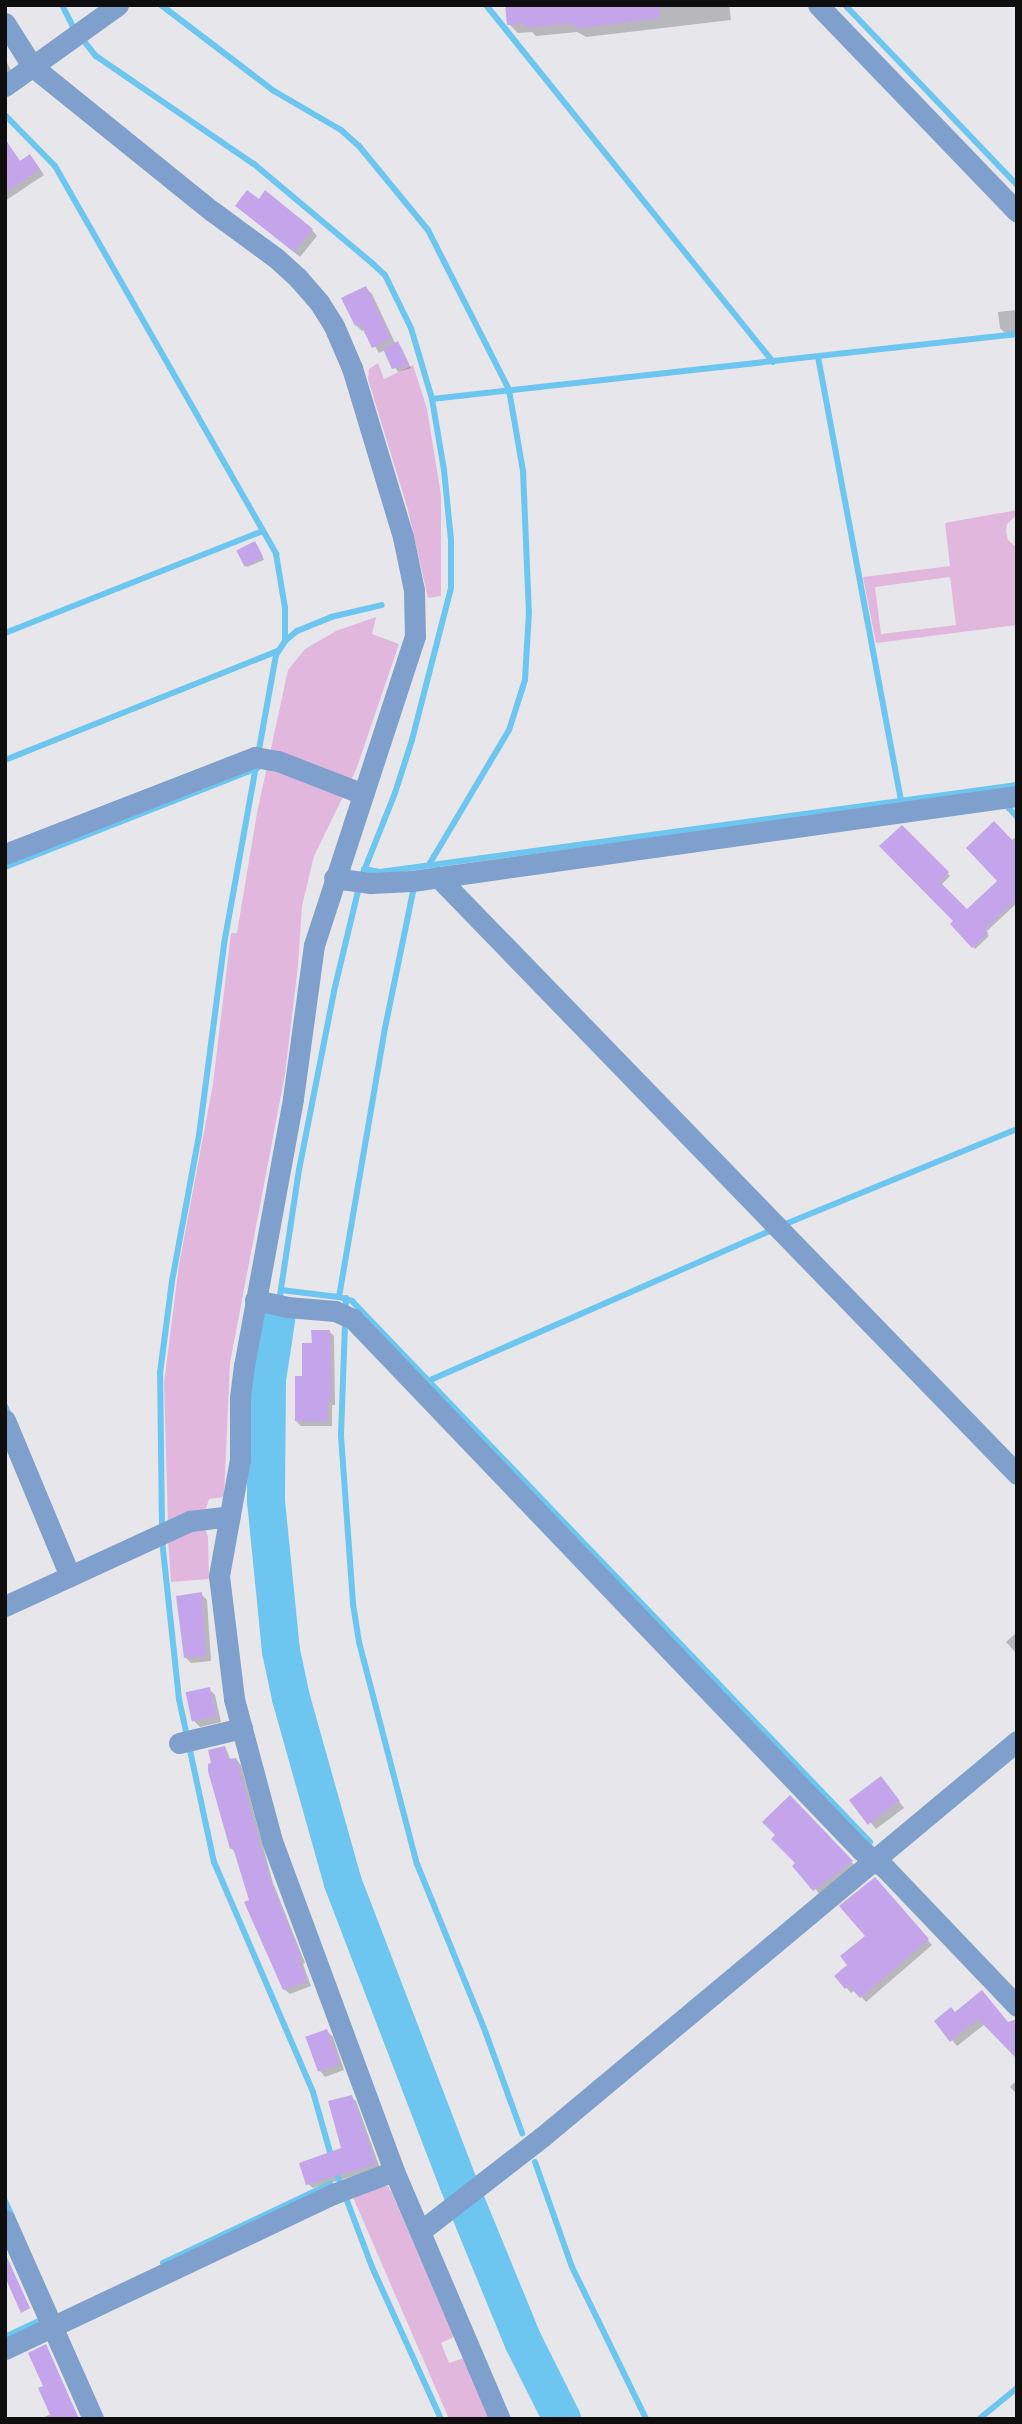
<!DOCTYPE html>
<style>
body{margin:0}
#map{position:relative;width:1022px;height:2424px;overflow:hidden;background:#e7e7eb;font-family:Cabin,sans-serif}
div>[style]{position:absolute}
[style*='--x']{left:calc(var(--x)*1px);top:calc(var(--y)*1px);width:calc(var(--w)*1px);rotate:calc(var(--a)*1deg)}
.green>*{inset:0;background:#e1b7de}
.shadow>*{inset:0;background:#0003}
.stream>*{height:6px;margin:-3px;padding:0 3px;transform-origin:3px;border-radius:3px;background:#6dc6f0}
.river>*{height:38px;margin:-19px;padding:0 19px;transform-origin:19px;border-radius:19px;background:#6dc6f0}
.building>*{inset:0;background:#c4a5ec;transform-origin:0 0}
.minor>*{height:21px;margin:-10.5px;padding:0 10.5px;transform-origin:10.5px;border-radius:10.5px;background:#7fa0cc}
.tertiary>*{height:21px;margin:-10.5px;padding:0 10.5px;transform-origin:10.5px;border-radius:10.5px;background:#7fa0cc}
span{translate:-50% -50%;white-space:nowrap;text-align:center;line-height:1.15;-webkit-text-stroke:6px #f4f5f8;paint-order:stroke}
.frame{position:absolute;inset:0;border:7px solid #0e0e0f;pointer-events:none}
</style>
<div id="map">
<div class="green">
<i style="clip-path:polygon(378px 363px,384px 379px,413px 365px,427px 409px,441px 495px,441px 596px,428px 598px,408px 510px,368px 379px,369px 369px)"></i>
<i style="clip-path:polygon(evenodd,1017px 510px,1017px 515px,1007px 524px,1006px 531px,1008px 540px,1017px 548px,1017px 625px,876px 643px,863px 577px,950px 566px,945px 523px,1017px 510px,950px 577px,956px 625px,881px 634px,875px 587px,950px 577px)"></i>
<i style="clip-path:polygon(376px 617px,372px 634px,399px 644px,356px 770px,314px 856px,302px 906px,298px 966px,285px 1074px,230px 1363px,224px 1497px,209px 1499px,205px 1512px,168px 1522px,164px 1383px,179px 1265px,213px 1084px,231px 933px,237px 933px,257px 813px,288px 670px,305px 649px,336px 631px)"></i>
<i style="clip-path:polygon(204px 1526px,208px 1537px,209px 1579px,171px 1582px,168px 1539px)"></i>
<i style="clip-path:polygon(381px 2185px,388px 2186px,392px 2193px,454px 2337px,441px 2343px,449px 2363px,464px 2358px,492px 2419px,449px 2419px,352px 2195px)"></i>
</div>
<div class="shadow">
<i style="clip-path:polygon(508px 5px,729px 5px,731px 20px,586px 37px,577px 32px,536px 36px,532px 32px,518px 33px,509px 24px)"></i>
<i style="clip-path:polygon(5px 59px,12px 72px,5px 75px)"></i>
<i style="clip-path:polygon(5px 139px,21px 163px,35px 162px,44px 175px,5px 201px)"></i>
<i style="clip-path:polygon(237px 206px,312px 230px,317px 236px,300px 257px)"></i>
<i style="clip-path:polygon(366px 288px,372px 294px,396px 345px,401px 347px,411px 368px,398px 372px,385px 350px,379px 353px,365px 329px,362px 331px,356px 325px)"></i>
<i style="clip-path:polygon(1017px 310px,1017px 332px,1006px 334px,1000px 328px,998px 312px)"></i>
<i style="clip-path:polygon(257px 545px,264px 560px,247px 567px,245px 564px)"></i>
<i style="clip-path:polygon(902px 828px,950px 876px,941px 885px,967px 912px,1000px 881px,1011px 841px,1017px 836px,1017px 903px,986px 932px,989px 936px,975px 949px,952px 925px,956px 921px)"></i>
<i style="clip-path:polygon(329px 1331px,334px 1336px,335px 1405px,332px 1405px,332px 1426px,301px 1426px,296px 1421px,314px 1345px)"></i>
<i style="clip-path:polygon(201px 1594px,207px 1600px,211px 1661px,191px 1663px,185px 1657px)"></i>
<i style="clip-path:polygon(1017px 1632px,1017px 1654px,1006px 1642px)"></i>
<i style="clip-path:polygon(209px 1689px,215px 1695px,221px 1722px,200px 1727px,194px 1721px)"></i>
<i style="clip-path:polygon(225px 1747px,231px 1760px,236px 1759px,241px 1765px,273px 1883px,305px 1963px,303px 1964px,311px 1986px,290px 1994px,284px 1989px,237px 1854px,231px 1848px)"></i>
<i style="clip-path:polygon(886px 1784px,904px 1808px,876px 1829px,853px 1801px)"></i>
<i style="clip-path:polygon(790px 1797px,857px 1868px,820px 1895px,797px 1864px)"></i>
<i style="clip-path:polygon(879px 1884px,932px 1945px,866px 2002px,855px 1990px,851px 1993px,836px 1976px,850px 1966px,867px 1936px)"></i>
<i style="clip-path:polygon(956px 2014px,1009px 2024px,1017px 2020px,1017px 2056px,985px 2024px,957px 2046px,952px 2040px)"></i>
<i style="clip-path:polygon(327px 2031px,333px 2037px,344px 2070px,325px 2077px,320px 2071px)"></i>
<i style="clip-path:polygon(1017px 2080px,1017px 2094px,1010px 2087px)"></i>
<i style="clip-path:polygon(351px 2097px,356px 2101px,380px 2168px,313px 2188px,308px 2184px,343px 2150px)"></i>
<i style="clip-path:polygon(51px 2414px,79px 2419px,40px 2419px)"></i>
</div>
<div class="stream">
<i style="--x:62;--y:5;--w:25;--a:63"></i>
<i style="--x:73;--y:27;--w:37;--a:52"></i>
<i style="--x:96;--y:56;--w:191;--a:34.4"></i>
<i style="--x:254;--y:164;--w:155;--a:40"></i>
<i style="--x:373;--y:264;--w:16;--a:43"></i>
<i style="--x:385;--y:275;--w:59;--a:63.9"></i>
<i style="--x:411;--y:328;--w:74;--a:73.5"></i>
<i style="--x:432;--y:399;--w:72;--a:80.4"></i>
<i style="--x:444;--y:470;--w:70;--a:84.3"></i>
<i style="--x:451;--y:540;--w:48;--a:90"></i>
<i style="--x:451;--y:588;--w:157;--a:104.4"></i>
<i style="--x:412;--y:740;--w:56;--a:107.8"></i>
<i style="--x:395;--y:793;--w:89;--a:111.7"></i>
<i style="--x:161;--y:5;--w:142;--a:37.3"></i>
<i style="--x:274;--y:91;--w:78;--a:30.2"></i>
<i style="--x:341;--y:130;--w:24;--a:42"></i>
<i style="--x:359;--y:146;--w:109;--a:50.6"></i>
<i style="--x:428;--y:230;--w:179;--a:63.1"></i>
<i style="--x:509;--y:390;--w:82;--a:80.2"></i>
<i style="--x:523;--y:471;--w:141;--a:87.6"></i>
<i style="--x:529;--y:612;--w:68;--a:93.4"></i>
<i style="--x:525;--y:680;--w:52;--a:107.7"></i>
<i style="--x:509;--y:730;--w:157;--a:120.7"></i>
<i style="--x:486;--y:5;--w:458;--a:51.2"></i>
<i style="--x:845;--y:5;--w:249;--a:46.3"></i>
<i style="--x:5;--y:115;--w:71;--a:45.6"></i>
<i style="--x:55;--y:166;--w:447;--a:60.3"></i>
<i style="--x:276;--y:554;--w:55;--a:80.5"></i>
<i style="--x:285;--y:608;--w:33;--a:90"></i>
<i style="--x:818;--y:357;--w:452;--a:79.4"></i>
<i style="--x:432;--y:399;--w:589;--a:-6.34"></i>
<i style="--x:5;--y:633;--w:277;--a:-21.6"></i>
<i style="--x:5;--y:760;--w:294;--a:-21.8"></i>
<i style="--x:1005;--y:804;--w:18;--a:47"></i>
<i style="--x:5;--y:867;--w:271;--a:-21.4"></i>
<i style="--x:364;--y:869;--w:16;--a:11"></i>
<i style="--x:380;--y:872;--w:643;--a:-7.78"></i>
<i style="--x:281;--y:1290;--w:58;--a:6.9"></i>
<i style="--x:339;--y:1297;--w:14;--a:17"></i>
<i style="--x:352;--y:1301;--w:749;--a:46.24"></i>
<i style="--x:339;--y:1297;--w:273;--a:-80.3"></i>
<i style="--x:385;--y:1028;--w:140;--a:-78.4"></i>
<i style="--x:346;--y:1298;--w:138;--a:92.1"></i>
<i style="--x:341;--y:1436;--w:168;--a:85.9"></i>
<i style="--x:353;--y:1604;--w:38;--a:81"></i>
<i style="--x:359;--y:1642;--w:229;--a:75.4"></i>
<i style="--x:417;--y:1864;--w:177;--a:67.8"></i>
<i style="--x:484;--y:2028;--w:112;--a:70.1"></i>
<i style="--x:279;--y:1302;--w:134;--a:-81.4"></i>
<i style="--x:299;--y:1170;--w:182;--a:-78.9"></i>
<i style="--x:334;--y:991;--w:107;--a:-76.5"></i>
<i style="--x:428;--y:1381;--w:388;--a:-23.7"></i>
<i style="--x:783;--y:1225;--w:253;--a:-22.3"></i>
<i style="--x:5;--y:1406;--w:13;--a:67"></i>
<i style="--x:162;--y:1529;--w:156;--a:-90.7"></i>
<i style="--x:160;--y:1373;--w:93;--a:-82.6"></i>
<i style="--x:172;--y:1281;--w:148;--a:-79.5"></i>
<i style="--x:199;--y:1135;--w:193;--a:-82.5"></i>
<i style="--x:224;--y:944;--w:294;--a:-79.8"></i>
<i style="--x:276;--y:655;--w:17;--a:-57"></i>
<i style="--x:285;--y:641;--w:16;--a:-40"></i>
<i style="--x:297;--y:631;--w:37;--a:-22"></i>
<i style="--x:331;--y:617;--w:52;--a:-13.2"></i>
<i style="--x:162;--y:1540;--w:160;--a:83.9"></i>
<i style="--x:179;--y:1699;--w:167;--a:77.9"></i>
<i style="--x:214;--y:1862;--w:250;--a:66.7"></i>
<i style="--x:313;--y:2092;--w:70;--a:74.2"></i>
<i style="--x:535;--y:2162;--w:111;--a:70.6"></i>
<i style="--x:572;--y:2267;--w:169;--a:64"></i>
<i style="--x:335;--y:2169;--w:105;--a:69.3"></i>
<i style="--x:372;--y:2267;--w:167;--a:65.6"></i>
<i style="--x:5;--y:2201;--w:17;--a:65"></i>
<i style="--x:163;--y:2263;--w:185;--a:-25.3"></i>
<i style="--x:5;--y:2337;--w:44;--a:-25.4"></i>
<i style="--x:979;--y:2419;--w:49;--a:-39.2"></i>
</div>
<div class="river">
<i style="--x:277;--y:1314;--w:67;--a:98.6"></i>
<i style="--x:267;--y:1380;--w:121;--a:90.5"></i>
<i style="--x:266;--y:1501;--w:151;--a:84.3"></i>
<i style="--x:281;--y:1651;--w:48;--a:78"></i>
<i style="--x:291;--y:1698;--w:192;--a:74.3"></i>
<i style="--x:343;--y:1883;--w:324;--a:69"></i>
<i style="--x:459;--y:2185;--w:169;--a:67.7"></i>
<i style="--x:523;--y:2341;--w:87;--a:63.4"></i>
</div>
<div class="building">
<i style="clip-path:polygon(505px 5px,660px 5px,660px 18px,575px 29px,574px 24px,567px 24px,525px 28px,525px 23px,507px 25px)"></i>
<i style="clip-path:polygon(5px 139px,20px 161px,30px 154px,40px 169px,5px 193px)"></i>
<i style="clip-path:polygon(247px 190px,259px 199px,265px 190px,313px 229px,294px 252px,235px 206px)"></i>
<i style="clip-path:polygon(366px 286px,391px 339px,372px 348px,360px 323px,355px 326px,341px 298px)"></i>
<i style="clip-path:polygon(398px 341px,409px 365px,392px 369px,383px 349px)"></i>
<i style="left:255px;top:541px;width:18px;height:21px;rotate:63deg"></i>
<i style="clip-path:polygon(994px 821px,1017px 845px,1017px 899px,985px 929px,988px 933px,972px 948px,950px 924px,953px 921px,879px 846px,902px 825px,949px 872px,940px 882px,967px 909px,997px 881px,966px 848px)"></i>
<i style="clip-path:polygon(311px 1330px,330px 1330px,331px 1400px,328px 1400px,327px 1422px,295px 1421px,295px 1376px,302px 1376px,302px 1343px,312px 1343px)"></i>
<i style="clip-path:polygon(202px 1592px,206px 1656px,184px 1658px,176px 1596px)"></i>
<i style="left:210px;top:1687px;width:30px;height:25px;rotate:78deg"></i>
<i style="clip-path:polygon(225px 1746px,228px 1759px,236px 1758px,269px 1876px,301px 1958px,299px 1959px,307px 1981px,283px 1990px,244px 1902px,249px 1900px,233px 1848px,230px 1849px,208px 1771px,208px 1764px,211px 1763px,208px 1750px)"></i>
<i style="left:881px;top:1776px;width:31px;height:40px;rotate:53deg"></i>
<i style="clip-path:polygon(790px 1795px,853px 1861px,813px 1891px,792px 1866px,795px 1863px,771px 1839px,775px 1835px,762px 1822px)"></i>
<i style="clip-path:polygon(875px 1877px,929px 1939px,860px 1998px,849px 1986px,845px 1989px,834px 1976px,847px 1965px,840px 1956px,865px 1936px,839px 1906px)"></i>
<i style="clip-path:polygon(982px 1990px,1008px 2022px,1017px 2019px,1017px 2059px,978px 2019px,950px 2042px,934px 2021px,951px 2007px,955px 2012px)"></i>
<i style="left:327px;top:2029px;width:37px;height:23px;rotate:70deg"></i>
<i style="clip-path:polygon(352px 2095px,376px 2164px,306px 2185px,299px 2163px,341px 2148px,328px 2101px)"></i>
<i style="clip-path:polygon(5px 2253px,30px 2308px,21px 2313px,5px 2277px)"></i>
<i style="clip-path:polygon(46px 2344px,79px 2419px,52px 2419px,38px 2388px,43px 2386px,28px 2353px)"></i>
</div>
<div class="minor">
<i style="--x:5;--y:23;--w:51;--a:57.9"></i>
<i style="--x:32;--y:66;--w:231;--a:38.9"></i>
<i style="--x:212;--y:211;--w:79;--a:36.3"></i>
<i style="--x:276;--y:258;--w:30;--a:42"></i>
<i style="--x:298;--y:278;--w:32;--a:49"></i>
<i style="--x:319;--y:302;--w:28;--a:58"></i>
<i style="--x:334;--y:326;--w:46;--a:66.8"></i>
<i style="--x:352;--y:368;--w:177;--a:73.2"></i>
<i style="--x:403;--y:537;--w:54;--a:78.3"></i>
<i style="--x:414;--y:590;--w:46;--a:88.8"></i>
<i style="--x:415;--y:636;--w:325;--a:108.1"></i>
<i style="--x:314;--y:945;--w:155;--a:97.8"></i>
<i style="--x:293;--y:1099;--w:270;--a:100.4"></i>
<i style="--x:244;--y:1365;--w:32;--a:97"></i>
<i style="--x:240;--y:1397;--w:62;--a:90"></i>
<i style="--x:240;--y:1459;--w:119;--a:100.2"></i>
<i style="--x:219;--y:1576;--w:124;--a:83"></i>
<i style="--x:234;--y:1699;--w:147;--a:75"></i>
<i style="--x:272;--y:1841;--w:352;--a:69.7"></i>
<i style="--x:394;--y:2171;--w:270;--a:66.9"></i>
<i style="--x:5;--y:86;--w:139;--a:-35.6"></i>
<i style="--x:5;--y:854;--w:268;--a:-21.2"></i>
<i style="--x:255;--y:757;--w:23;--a:10"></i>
<i style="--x:278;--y:761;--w:91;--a:21.2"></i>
<i style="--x:438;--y:877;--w:832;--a:45.88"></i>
<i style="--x:334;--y:878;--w:37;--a:8"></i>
<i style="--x:371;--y:883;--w:41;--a:-2.8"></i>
<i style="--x:412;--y:881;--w:611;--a:-8"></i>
<i style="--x:255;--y:1300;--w:33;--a:12"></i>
<i style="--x:287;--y:1307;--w:48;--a:4.8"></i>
<i style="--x:335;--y:1311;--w:20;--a:24"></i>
<i style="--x:353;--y:1319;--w:735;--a:46.27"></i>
<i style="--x:861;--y:1850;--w:31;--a:37"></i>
<i style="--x:886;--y:1869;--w:190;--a:46.3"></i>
<i style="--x:5;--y:1420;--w:169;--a:67.4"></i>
<i style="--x:5;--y:1606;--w:204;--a:-24.7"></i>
<i style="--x:190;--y:1521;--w:40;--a:-7.1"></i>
<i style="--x:179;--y:1743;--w:65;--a:-13.4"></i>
<i style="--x:5;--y:2220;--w:218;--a:66.1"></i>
<i style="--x:422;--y:2230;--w:152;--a:-37.8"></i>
<i style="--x:542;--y:2137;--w:618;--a:-39.82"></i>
<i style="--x:5;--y:2349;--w:363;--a:-25.3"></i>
<i style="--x:333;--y:2194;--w:65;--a:-20.7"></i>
</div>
<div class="tertiary">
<i style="--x:818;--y:5;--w:287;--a:46.1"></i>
</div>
<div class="frame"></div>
</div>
